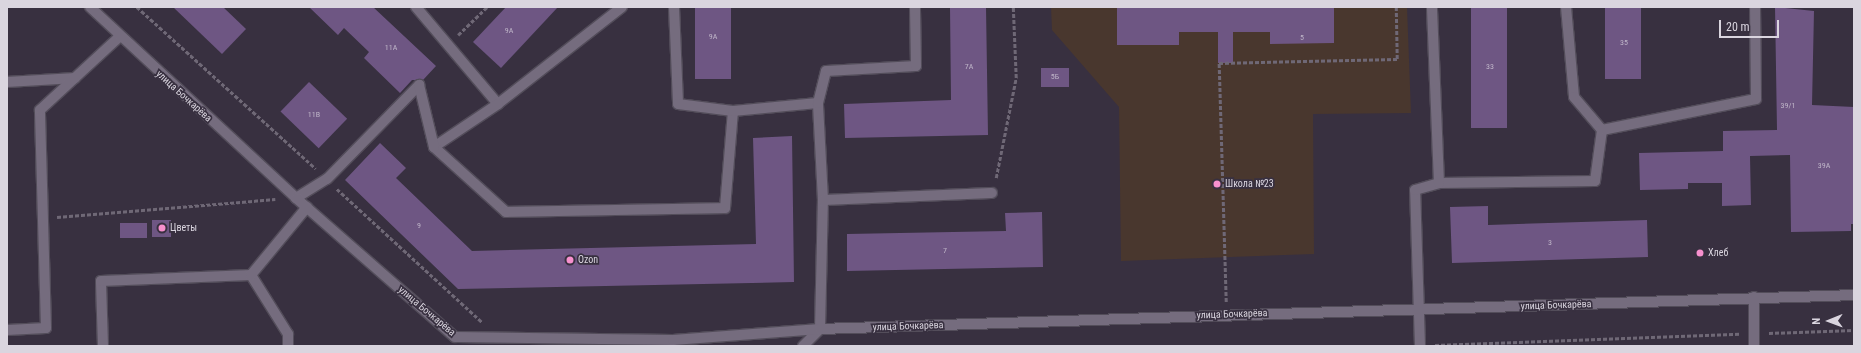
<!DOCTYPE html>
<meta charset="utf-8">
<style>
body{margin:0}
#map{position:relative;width:1861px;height:353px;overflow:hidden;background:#383040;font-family:"Roboto Condensed",sans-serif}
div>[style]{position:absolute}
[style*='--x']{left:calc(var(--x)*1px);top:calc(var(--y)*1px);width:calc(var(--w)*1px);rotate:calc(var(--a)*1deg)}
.education>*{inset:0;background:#49372e}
.building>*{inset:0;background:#6e5683;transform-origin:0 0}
.path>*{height:2.5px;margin-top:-1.25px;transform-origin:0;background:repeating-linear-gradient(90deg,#6f6876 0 4px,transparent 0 6px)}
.roads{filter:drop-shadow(1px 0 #534d5a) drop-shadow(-1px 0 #534d5a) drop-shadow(0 1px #534d5a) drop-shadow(0 -1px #534d5a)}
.service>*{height:10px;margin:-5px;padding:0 5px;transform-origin:5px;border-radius:5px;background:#756c7e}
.minor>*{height:10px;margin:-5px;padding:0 5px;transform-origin:5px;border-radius:5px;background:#756c7e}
.dots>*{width:11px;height:11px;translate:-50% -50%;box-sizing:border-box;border:2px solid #383040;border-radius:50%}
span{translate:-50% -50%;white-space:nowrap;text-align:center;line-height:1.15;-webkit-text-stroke:3.5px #383040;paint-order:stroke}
.number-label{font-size:8px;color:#bfb5c8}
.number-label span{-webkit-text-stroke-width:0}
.street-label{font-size:10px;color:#dad5df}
.poi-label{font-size:10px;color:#dad5df}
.left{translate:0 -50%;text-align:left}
.frame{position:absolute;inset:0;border:8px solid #dad5df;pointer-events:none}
.north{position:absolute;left:1809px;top:301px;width:40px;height:40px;-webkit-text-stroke:3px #383040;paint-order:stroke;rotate:269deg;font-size:11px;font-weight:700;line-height:16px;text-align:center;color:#dad5df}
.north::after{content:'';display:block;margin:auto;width:14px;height:18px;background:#dad5df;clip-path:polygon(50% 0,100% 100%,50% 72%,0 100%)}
.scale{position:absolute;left:1719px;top:20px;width:60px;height:18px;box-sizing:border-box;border:2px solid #dad5df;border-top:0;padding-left:5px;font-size:12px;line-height:14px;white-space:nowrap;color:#dad5df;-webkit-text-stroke:3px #383040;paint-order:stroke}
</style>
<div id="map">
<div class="education">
<i style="clip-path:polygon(1051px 7px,1407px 7px,1411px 113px,1313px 114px,1314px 254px,1121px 261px,1119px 107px,1052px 30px)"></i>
</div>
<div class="building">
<i style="clip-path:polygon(173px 7px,223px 7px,246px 29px,222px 54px)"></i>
<i style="clip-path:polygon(309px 7px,373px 7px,436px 66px,423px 80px,412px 80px,400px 93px,364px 58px,369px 52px,344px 28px,338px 35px)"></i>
<i style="clip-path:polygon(506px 7px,558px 7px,501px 68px,473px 42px)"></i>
<i style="left:695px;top:7px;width:36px;height:72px"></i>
<i style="clip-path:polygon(950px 7px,986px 7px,988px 135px,845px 138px,844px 104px,951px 100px)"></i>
<i style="clip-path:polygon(1117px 7px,1334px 7px,1334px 43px,1270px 44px,1270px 32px,1233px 32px,1233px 63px,1218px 63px,1218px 32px,1179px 32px,1179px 45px,1117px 45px)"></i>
<i style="left:1471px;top:7px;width:36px;height:121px"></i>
<i style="left:1605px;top:7px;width:36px;height:72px"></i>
<i style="clip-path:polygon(1775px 7px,1814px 11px,1812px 105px,1854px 107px,1854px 224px,1851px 224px,1851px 231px,1791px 232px,1790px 155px,1750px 156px,1751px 205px,1722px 206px,1722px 183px,1688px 183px,1688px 189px,1640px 190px,1639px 153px,1723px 151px,1723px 131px,1777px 130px)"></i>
<i style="left:1041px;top:68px;width:28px;height:19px"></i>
<i style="left:309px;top:82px;width:53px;height:41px;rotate:44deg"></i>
<i style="clip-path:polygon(792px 136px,794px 282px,458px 289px,345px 180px,380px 143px,406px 168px,396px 178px,472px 251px,756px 244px,753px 138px)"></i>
<i style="clip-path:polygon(1488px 206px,1488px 225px,1647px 220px,1648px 257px,1452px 263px,1450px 207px)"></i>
<i style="clip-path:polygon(1042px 212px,1043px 267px,847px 271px,847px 234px,1006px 231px,1005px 213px)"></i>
<i style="left:152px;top:220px;width:19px;height:17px"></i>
<i style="left:147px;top:223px;width:15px;height:27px;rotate:90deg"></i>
</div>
<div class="path">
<i style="--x:137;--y:7;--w:241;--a:42.1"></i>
<i style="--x:458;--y:35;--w:40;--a:-44"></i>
<i style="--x:996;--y:178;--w:102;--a:-78.7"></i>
<i style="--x:1016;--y:78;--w:71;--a:-92.4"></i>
<i style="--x:337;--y:189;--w:197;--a:42.5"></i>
<i style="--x:57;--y:217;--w:219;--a:-4.7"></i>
<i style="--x:1226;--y:302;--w:239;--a:-91.7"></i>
<i style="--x:1219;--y:63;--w:178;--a:-1.3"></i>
<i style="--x:1397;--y:59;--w:52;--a:-91.1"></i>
<i style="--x:1769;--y:333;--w:85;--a:-2"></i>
<i style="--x:1435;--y:345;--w:305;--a:-2.1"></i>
<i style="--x:1388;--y:346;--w:18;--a:0"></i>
</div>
<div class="roads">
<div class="service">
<i style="--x:416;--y:7;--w:127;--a:49.8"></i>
<i style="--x:622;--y:7;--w:157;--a:142"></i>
<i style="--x:498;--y:104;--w:77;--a:146.1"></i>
<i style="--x:434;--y:147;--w:97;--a:42.1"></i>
<i style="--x:506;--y:212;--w:219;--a:-1"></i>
<i style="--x:725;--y:208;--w:97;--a:-85.3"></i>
<i style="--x:674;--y:7;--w:97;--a:87.6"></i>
<i style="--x:678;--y:104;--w:55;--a:7.3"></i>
<i style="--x:733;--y:111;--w:85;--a:-5.4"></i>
<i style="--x:1566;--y:7;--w:90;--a:84.9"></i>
<i style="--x:1574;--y:97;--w:43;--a:49.7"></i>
<i style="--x:7;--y:82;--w:68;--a:-3.4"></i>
<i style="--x:1439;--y:183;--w:156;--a:-0.7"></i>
<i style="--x:1595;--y:181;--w:51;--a:-82.2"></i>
<i style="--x:1602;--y:130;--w:157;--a:-11.4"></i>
<i style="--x:1756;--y:99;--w:92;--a:-90.6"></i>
<i style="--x:296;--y:198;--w:36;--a:-32"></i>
<i style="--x:327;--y:179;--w:132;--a:-45.6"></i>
<i style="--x:419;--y:85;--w:64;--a:76.4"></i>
<i style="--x:823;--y:200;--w:97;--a:-93"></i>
<i style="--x:818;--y:103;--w:33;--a:-76"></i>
<i style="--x:826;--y:71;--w:90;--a:-3.2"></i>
<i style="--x:916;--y:66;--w:59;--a:-91"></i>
<i style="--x:251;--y:275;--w:70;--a:57.9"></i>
<i style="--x:288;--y:334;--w:12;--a:90"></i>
<i style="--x:1754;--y:297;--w:49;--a:90"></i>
<i style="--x:7;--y:330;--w:39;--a:-3"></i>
<i style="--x:46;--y:328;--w:218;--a:-91.6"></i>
<i style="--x:40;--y:110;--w:108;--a:-42.7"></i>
<i style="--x:103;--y:346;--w:65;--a:-91.8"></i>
<i style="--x:101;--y:281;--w:150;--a:-2.3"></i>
<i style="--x:251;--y:275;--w:88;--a:-50.5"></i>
<i style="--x:803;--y:346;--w:24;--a:-45"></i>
<i style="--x:820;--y:329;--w:129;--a:-88.7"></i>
<i style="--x:823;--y:200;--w:169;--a:-2.4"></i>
<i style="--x:1420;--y:346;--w:156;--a:-91.8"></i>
<i style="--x:1415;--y:190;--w:25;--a:-16"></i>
<i style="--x:1439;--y:183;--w:176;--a:-92.3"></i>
</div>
<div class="minor">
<i style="--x:90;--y:7;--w:281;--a:42.8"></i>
<i style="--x:296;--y:198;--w:211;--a:41.2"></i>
<i style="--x:455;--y:337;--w:218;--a:0.8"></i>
<i style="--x:673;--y:340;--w:147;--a:-4.3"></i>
<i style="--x:820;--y:329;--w:1035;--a:-1.88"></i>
</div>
</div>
<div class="dots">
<i style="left:1217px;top:184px;background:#f790ce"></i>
<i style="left:162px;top:228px;background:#f790ce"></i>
<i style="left:1700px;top:253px;background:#f790ce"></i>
<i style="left:570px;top:260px;background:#f790ce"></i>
</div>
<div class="number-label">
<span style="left:509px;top:31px">9А</span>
<span style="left:713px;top:37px">9А</span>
<span style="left:1302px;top:38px">5</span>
<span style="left:1624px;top:43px">35</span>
<span style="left:391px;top:48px">11А</span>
<span style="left:969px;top:67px">7А</span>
<span style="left:1490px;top:67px">33</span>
<span style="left:1055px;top:77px">5Б</span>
<span style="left:1788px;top:106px">39/1</span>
<span style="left:314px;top:115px">11В</span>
<span style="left:1824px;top:166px">39А</span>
<span style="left:419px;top:226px">9</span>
<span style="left:1550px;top:243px">3</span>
<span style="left:945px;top:251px">7</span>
</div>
<div class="street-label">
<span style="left:184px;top:96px;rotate:42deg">улица Бочкарёва</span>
<span style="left:1556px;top:305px;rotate:-2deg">улица Бочкарёва</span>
<span style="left:427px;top:311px;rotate:40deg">улица Бочкарёва</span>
<span style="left:1232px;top:314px;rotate:-2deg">улица Бочкарёва</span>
<span style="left:908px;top:326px;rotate:-2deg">улица Бочкарёва</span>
</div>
<div class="poi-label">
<span class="left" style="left:1225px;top:184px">Школа №23</span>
<span class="left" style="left:170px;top:228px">Цветы</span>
<span class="left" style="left:1708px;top:253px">Хлеб</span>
<span class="left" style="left:578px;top:260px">Ozon</span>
</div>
<div class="frame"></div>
<div class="north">N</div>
<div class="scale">20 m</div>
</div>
